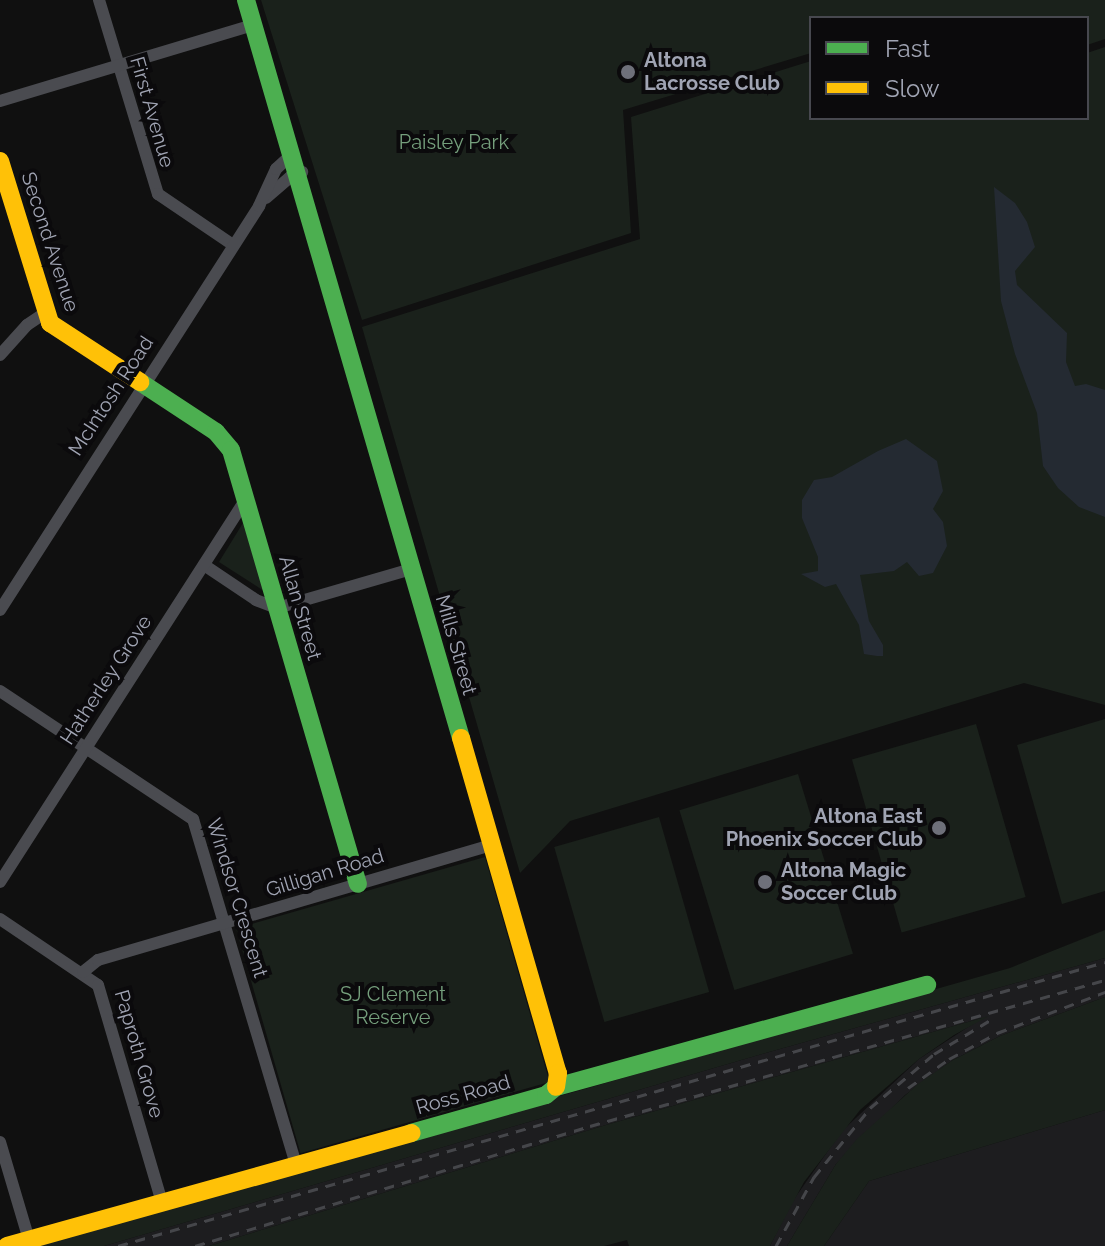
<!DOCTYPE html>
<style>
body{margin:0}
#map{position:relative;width:1105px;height:1246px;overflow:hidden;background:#101010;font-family:Raleway,sans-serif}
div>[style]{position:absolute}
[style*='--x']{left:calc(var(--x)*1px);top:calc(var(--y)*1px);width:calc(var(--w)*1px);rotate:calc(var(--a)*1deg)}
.built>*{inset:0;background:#1d1d1f}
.green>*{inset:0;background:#1a211b;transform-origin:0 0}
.water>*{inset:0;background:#242a32}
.street>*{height:12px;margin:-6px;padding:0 6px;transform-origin:6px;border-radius:6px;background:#4a4b50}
.fast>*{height:18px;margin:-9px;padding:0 9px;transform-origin:9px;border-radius:9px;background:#4caf50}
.slow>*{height:18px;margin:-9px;padding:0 9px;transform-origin:9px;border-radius:9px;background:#ffc107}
.rail>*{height:3px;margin-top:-1.5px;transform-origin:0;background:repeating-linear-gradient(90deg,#45464a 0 10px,transparent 0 18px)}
.dots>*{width:22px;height:22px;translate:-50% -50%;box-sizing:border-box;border:4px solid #0b0a0c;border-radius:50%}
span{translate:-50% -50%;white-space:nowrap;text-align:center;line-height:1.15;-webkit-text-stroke:8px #0b0a0c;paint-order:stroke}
.poi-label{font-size:20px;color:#a0a4b3;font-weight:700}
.left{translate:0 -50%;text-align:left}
.right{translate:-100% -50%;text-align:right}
.street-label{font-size:20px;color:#a0a4b3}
.park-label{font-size:20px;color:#759f7c}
.legend{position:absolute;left:809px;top:16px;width:280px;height:104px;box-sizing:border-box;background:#0b0a0c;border:2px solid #47484f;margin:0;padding:10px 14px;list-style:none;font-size:24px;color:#a0a4b3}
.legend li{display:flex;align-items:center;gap:16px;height:40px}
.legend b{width:40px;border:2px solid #47484f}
</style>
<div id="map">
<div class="built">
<i style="clip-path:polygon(1105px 958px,1105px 997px,1000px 1036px,953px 1060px,905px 1095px,836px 1164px,787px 1246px,770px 1246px,792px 1202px,842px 1131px,919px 1059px,982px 1018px,606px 1125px,209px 1246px,104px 1246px,762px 1054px)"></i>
<i style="clip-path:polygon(1105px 1110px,1105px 1246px,824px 1246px,869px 1181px)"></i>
</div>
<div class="green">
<i style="clip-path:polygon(261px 0,1105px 0,1105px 39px,1087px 45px,1087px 18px,811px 18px,811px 53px,623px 110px,631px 233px,362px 320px)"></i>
<i style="clip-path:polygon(1105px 47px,1105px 705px,1024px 683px,570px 821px,520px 873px,362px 327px,640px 239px,631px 117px,811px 61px,811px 118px,1087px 118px,1087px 53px)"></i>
<i style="clip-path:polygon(243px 523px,264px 591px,219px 562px)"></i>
<i style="clip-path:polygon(1105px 719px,1105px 891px,1062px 904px,1017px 745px)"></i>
<i style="left:976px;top:724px;width:180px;height:129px;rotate:74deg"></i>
<i style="left:798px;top:774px;width:188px;height:124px;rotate:73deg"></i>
<i style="left:659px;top:817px;width:182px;height:109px;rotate:74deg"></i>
<i style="left:485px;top:857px;width:234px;height:259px;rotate:74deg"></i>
<i style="clip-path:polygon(1105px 930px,1105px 958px,762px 1054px,104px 1246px,33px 1246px,1010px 968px)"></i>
<i style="clip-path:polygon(1105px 997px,1105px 1110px,869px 1181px,824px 1246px,787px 1246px,836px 1164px,857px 1139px,918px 1084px,953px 1060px,1000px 1036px)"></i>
<i style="clip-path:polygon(989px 1016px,954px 1035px,919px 1059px,860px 1110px,804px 1182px,770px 1246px,629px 1246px,627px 1240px,604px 1246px,209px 1246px,606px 1125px)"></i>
</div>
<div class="water">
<i style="clip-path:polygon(994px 187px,1015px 203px,1027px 222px,1035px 247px,1015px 271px,1017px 285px,1067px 333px,1066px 362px,1075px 386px,1086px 384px,1105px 390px,1105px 517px,1079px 507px,1058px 488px,1043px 466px,1037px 413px,1015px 354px,1001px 301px)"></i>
<i style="clip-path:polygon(906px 439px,937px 461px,943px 491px,933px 509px,943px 522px,947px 546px,933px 573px,919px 576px,907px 562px,894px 571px,860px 575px,869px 621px,883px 645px,883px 656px,877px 656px,864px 654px,859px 625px,836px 584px,825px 587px,801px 574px,818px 571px,818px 557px,802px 518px,802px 500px,814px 480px,832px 477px,878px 451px)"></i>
</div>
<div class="street">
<i style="--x:99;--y:0;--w:203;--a:73.1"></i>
<i style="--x:158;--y:194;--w:91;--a:34.2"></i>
<i style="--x:0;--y:101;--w:265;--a:-16.7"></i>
<i style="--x:266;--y:198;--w:33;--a:-41"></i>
<i style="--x:291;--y:176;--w:12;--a:-20"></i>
<i style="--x:0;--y:355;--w:40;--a:-48"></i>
<i style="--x:27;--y:325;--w:22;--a:-34"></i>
<i style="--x:204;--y:565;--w:63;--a:33.9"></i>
<i style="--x:256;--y:600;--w:22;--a:21"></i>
<i style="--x:277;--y:608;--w:140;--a:-16.2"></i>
<i style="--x:0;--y:610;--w:480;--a:-57.3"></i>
<i style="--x:259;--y:206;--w:41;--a:-65.3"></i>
<i style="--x:276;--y:169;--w:19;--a:-43"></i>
<i style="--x:0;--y:691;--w:232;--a:33.6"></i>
<i style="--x:193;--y:819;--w:361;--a:73.4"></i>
<i style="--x:0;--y:882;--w:454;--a:-57.3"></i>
<i style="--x:0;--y:919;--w:118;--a:34"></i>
<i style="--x:98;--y:985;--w:227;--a:73.6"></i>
<i style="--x:83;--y:972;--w:19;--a:-39"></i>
<i style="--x:98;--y:960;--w:409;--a:-16.3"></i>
<i style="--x:0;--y:1142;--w:102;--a:73.5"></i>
</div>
<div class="fast">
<i style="--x:246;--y:0;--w:769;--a:73.76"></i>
<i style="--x:140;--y:382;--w:91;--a:33.3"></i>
<i style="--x:216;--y:432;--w:23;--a:50"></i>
<i style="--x:231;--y:450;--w:452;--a:73.7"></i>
<i style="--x:411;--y:1133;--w:140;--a:-15.7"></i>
<i style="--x:546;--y:1095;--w:13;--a:-39"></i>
<i style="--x:556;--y:1087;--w:385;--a:-15.4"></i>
</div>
<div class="slow">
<i style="--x:0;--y:161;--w:170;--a:72.8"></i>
<i style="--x:50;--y:323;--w:108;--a:33.2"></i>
<i style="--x:461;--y:738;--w:349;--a:73.9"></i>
<i style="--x:558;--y:1073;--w:14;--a:98"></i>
<i style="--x:7;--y:1246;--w:420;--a:-15.6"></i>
</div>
<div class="rail">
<i style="--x:908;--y:1088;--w:50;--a:-35.3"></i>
<i style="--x:949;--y:1059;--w:55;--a:-28.4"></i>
<i style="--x:997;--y:1033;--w:116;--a:-20.8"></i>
<i style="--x:118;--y:1246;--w:1027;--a:-16.05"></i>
<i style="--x:195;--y:1246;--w:413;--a:-16.9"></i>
<i style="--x:590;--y:1126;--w:535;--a:-15.83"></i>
<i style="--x:776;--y:1246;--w:79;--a:-61.2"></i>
<i style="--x:814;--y:1177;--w:89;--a:-50.9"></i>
<i style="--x:870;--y:1108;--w:84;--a:-40.2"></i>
<i style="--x:934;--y:1054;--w:68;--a:-31.1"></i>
</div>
<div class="dots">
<i style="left:628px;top:72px;background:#6e707a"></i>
<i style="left:939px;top:828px;background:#6e707a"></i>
<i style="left:765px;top:882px;background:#6e707a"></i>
</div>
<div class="poi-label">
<span class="left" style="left:644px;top:72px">Altona<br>Lacrosse Club</span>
<span class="right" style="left:923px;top:828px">Altona East<br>Phoenix Soccer Club</span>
<span class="left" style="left:781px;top:882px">Altona Magic<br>Soccer Club</span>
</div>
<div class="street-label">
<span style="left:152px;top:112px;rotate:74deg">First Avenue</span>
<span style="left:50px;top:242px;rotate:72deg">Second Avenue</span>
<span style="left:111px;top:396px;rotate:-57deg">McIntosh Road</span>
<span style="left:300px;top:608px;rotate:74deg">Allan Street</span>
<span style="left:456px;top:645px;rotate:74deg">Mills Street</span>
<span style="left:106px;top:680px;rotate:-57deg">Hatherley Grove</span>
<span style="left:325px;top:873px;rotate:-17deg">Gilligan Road</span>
<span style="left:237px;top:898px;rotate:73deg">Windsor Crescent</span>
<span style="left:139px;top:1054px;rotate:74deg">Paproth Grove</span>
<span style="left:463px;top:1095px;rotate:-16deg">Ross Road</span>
</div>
<div class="park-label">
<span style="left:454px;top:142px">Paisley Park</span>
<span style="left:393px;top:1006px">SJ Clement<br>Reserve</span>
</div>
<ul class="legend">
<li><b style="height:10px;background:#4caf50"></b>Fast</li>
<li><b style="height:10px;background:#ffc107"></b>Slow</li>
</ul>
</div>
